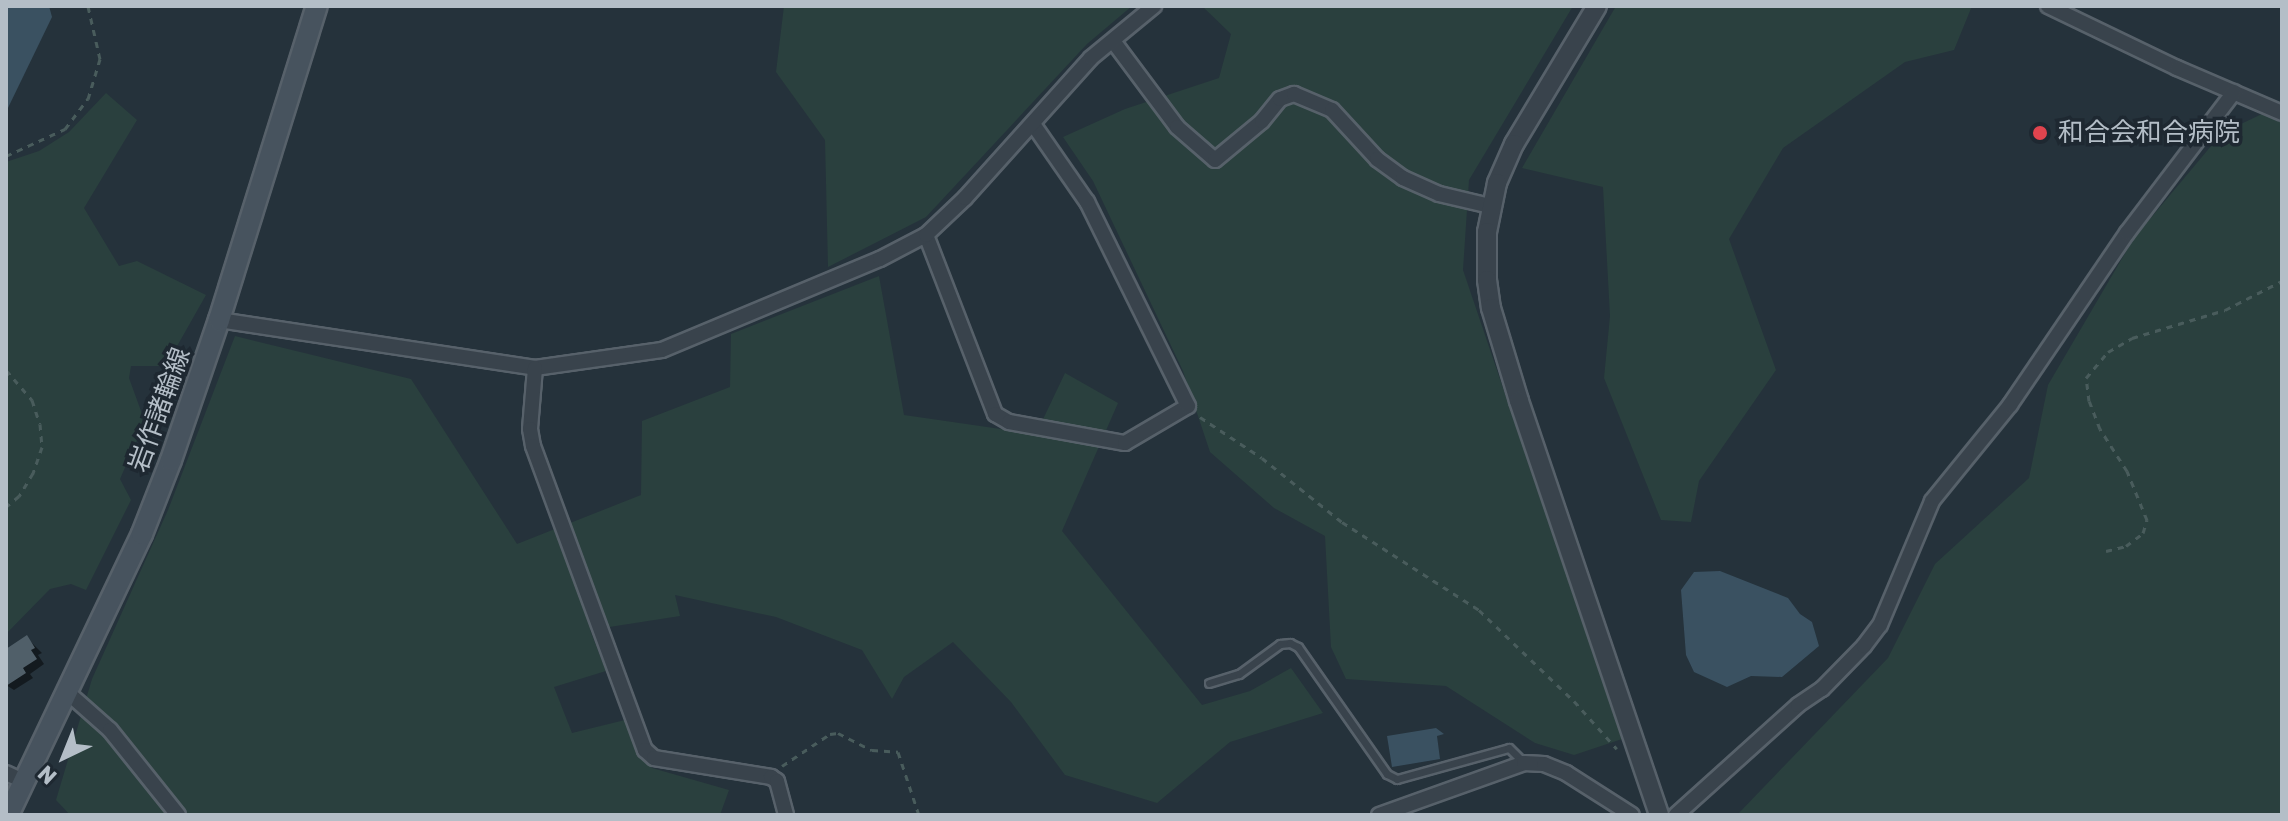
<!DOCTYPE html>
<meta charset="utf-8">
<style>
body{margin:0}
#map{position:relative;width:2288px;height:821px;overflow:hidden;background:#25323b;font-family:Rubik,"Noto Sans JP",sans-serif}
div>[style]{position:absolute}
[style*='--x']{left:calc(var(--x)*1px);top:calc(var(--y)*1px);width:calc(var(--w)*1px);rotate:calc(var(--a)*1deg)}
.green>*{inset:0;background:#2a403e}
.water>*{inset:0;background:#3a5161}
.shadow>*{inset:0;background:#0007}
.building>*{inset:0;background:#505f69}
.path>*{height:3px;margin-top:-1.5px;transform-origin:0;background:repeating-linear-gradient(90deg,#495c5c 0 6px,transparent 0 12px)}
.roads{filter:drop-shadow(2px 0 #57616a) drop-shadow(-2px 0 #57616a) drop-shadow(0 2px #57616a) drop-shadow(0 -2px #57616a)}
.service>*{height:7px;margin:-3.5px;padding:0 3.5px;transform-origin:3.5px;border-radius:3.5px;background:#39434c}
.minor>*{height:14px;margin:-7px;padding:0 7px;transform-origin:7px;border-radius:7px;background:#39434c}
.tertiary>*{height:18px;margin:-9px;padding:0 9px;transform-origin:9px;border-radius:9px;background:#39434c}
.secondary>*{height:20px;margin:-10px;padding:0 10px;transform-origin:10px;border-radius:10px;background:#47535e}
.dots>*{width:22px;height:22px;translate:-50% -50%;box-sizing:border-box;border:4px solid #1e2831;border-radius:50%}
span{translate:-50% -50%;white-space:nowrap;text-align:center;line-height:1.15;-webkit-text-stroke:7px #1e2831;paint-order:stroke}
.poi-label{font-size:26px;color:#b4bec7}
.left{translate:0 -50%;text-align:left}
.street-label{font-size:26px;color:#b4bec7}
.frame{position:absolute;inset:0;border:8px solid #b4bec7;pointer-events:none}
.north{position:absolute;left:24px;top:717px;width:80px;height:80px;-webkit-text-stroke:6px #1e2831;paint-order:stroke;rotate:223deg;font-size:22px;font-weight:700;line-height:32px;text-align:center;color:#b4bec7}
.north::after{content:'';display:block;margin:auto;width:28px;height:36px;background:#b4bec7;clip-path:polygon(50% 0,100% 100%,50% 72%,0 100%)}
</style>
<div id="map">
<div class="green">
<i style="clip-path:polygon(784px 6px,1132px 6px,1087px 44px,926px 217px,828px 267px,825px 140px,776px 72px)"></i>
<i style="clip-path:polygon(1202px 6px,1573px 6px,1469px 180px,1463px 270px,1622px 739px,1574px 755px,1535px 743px,1446px 686px,1346px 679px,1331px 647px,1325px 536px,1274px 508px,1210px 452px,1183px 371px,1093px 181px,1063px 137px,1125px 109px,1219px 78px,1231px 34px)"></i>
<i style="clip-path:polygon(1616px 6px,1972px 6px,1954px 50px,1905px 62px,1783px 148px,1729px 239px,1776px 370px,1699px 481px,1691px 522px,1661px 520px,1604px 378px,1610px 316px,1603px 187px,1522px 168px)"></i>
<i style="clip-path:polygon(106px 93px,137px 120px,84px 208px,119px 266px,137px 261px,206px 295px,176px 348px,160px 366px,131px 366px,129px 378px,145px 422px,120px 479px,131px 500px,86px 590px,71px 584px,50px 589px,6px 634px,6px 162px,39px 151px,69px 132px)"></i>
<i style="clip-path:polygon(2264px 113px,2282px 122px,2282px 815px,1737px 815px,1888px 658px,1935px 564px,2029px 478px,2048px 385px,2134px 238px,2222px 133px)"></i>
<i style="clip-path:polygon(879px 276px,904px 415px,1036px 434px,1065px 373px,1118px 403px,1062px 531px,1202px 705px,1250px 691px,1291px 668px,1323px 713px,1230px 742px,1157px 803px,1065px 775px,1011px 702px,953px 642px,904px 677px,892px 699px,862px 650px,776px 617px,675px 595px,680px 616px,590px 630px,606px 671px,554px 687px,572px 733px,625px 720px,652px 768px,729px 790px,720px 815px,70px 815px,56px 800px,92px 679px,168px 510px,235px 336px,411px 379px,517px 544px,641px 495px,642px 421px,730px 387px,731px 334px)"></i>
</div>
<div class="water">
<i style="clip-path:polygon(6px 6px,49px 6px,52px 17px,6px 112px)"></i>
<i style="clip-path:polygon(1720px 571px,1788px 598px,1800px 614px,1812px 622px,1819px 646px,1782px 677px,1751px 676px,1727px 687px,1694px 672px,1686px 655px,1681px 590px,1694px 572px)"></i>
<i style="clip-path:polygon(1436px 728px,1444px 734px,1437px 736px,1440px 759px,1392px 767px,1387px 736px)"></i>
</div>
<div class="shadow">
<i style="clip-path:polygon(27px 638px,42px 653px,38px 655px,44px 664px,30px 674px,33px 678px,14px 690px,6px 685px,6px 652px)"></i>
</div>
<div class="building">
<i style="clip-path:polygon(27px 635px,35px 648px,31px 650px,37px 659px,23px 668px,26px 673px,6px 686px,6px 649px)"></i>
</div>
<div class="path">
<i style="--x:6;--y:156;--w:65;--a:-24.6"></i>
<i style="--x:65;--y:129;--w:38;--a:-53"></i>
<i style="--x:88;--y:99;--w:42;--a:-73.3"></i>
<i style="--x:100;--y:59;--w:54;--a:-102.8"></i>
<i style="--x:6;--y:370;--w:40;--a:49"></i>
<i style="--x:32;--y:400;--w:25;--a:72"></i>
<i style="--x:40;--y:424;--w:23;--a:85"></i>
<i style="--x:42;--y:447;--w:28;--a:109"></i>
<i style="--x:33;--y:473;--w:27;--a:121"></i>
<i style="--x:19;--y:496;--w:17;--a:140"></i>
<i style="--x:1200;--y:417;--w:74;--a:33.5"></i>
<i style="--x:1262;--y:458;--w:102;--a:38.7"></i>
<i style="--x:1342;--y:522;--w:163;--a:32.7"></i>
<i style="--x:1479;--y:610;--w:132;--a:43.8"></i>
<i style="--x:1574;--y:701;--w:64;--a:48.1"></i>
<i style="--x:2106;--y:551;--w:21;--a:-14"></i>
<i style="--x:2126;--y:546;--w:21;--a:-37"></i>
<i style="--x:2143;--y:533;--w:14;--a:-73"></i>
<i style="--x:2147;--y:520;--w:53;--a:-112.2"></i>
<i style="--x:2127;--y:471;--w:50;--a:-122.7"></i>
<i style="--x:2100;--y:429;--w:30;--a:-111"></i>
<i style="--x:2089;--y:401;--w:23;--a:-97"></i>
<i style="--x:2086;--y:378;--w:34;--a:-50"></i>
<i style="--x:2108;--y:352;--w:28;--a:-30"></i>
<i style="--x:2132;--y:338;--w:97;--a:-16.8"></i>
<i style="--x:2225;--y:310;--w:64;--a:-27"></i>
<i style="--x:782;--y:766;--w:58;--a:-33.7"></i>
<i style="--x:830;--y:734;--w:8;--a:-7"></i>
<i style="--x:838;--y:733;--w:38;--a:27"></i>
<i style="--x:872;--y:750;--w:26;--a:4"></i>
<i style="--x:898;--y:752;--w:66;--a:71.6"></i>
</div>
<div class="roads">
<div class="service">
<i style="--x:1209;--y:683;--w:31;--a:-17"></i>
<i style="--x:1239;--y:674;--w:51;--a:-36.2"></i>
<i style="--x:1280;--y:644;--w:10;--a:-6"></i>
<i style="--x:1290;--y:643;--w:9;--a:27"></i>
<i style="--x:1298;--y:647;--w:155;--a:55"></i>
<i style="--x:1387;--y:774;--w:11;--a:27"></i>
<i style="--x:1397;--y:779;--w:116;--a:-15.5"></i>
<i style="--x:1509;--y:748;--w:21;--a:45"></i>
</div>
<div class="minor">
<i style="--x:2048;--y:6;--w:143;--a:25.7"></i>
<i style="--x:2177;--y:68;--w:114;--a:23.2"></i>
<i style="--x:1113;--y:41;--w:107;--a:53.3"></i>
<i style="--x:1177;--y:127;--w:50;--a:41"></i>
<i style="--x:1215;--y:160;--w:61;--a:-39.7"></i>
<i style="--x:1262;--y:121;--w:28;--a:-51"></i>
<i style="--x:1280;--y:99;--w:15;--a:-20"></i>
<i style="--x:1294;--y:94;--w:41;--a:22.8"></i>
<i style="--x:1332;--y:110;--w:67;--a:47.4"></i>
<i style="--x:1377;--y:159;--w:32;--a:36"></i>
<i style="--x:1403;--y:178;--w:39;--a:24"></i>
<i style="--x:1439;--y:194;--w:52;--a:13.2"></i>
<i style="--x:926;--y:235;--w:192;--a:68.9"></i>
<i style="--x:995;--y:414;--w:16;--a:30"></i>
<i style="--x:1009;--y:422;--w:118;--a:10.3"></i>
<i style="--x:1125;--y:443;--w:73;--a:-30.4"></i>
<i style="--x:1188;--y:406;--w:228;--a:-116.3"></i>
<i style="--x:1087;--y:202;--w:95;--a:-124.7"></i>
<i style="--x:219;--y:320;--w:320;--a:8.6"></i>
<i style="--x:535;--y:368;--w:128;--a:-8.1"></i>
<i style="--x:662;--y:350;--w:236;--a:-22.7"></i>
<i style="--x:880;--y:259;--w:52;--a:-27.6"></i>
<i style="--x:926;--y:235;--w:54;--a:-43.5"></i>
<i style="--x:965;--y:198;--w:188;--a:-48"></i>
<i style="--x:1091;--y:58;--w:82;--a:-39.5"></i>
<i style="--x:535;--y:368;--w:61;--a:94.7"></i>
<i style="--x:530;--y:429;--w:17;--a:80"></i>
<i style="--x:533;--y:446;--w:324;--a:69.8"></i>
<i style="--x:645;--y:750;--w:12;--a:42"></i>
<i style="--x:654;--y:758;--w:119;--a:9.2"></i>
<i style="--x:771;--y:777;--w:7;--a:34"></i>
<i style="--x:777;--y:781;--w:35;--a:75"></i>
<i style="--x:67;--y:692;--w:57;--a:41.5"></i>
<i style="--x:110;--y:730;--w:109;--a:51.3"></i>
<i style="--x:6;--y:773;--w:19;--a:25"></i>
<i style="--x:1379;--y:815;--w:154;--a:-19.7"></i>
<i style="--x:1524;--y:763;--w:20;--a:3"></i>
<i style="--x:1544;--y:764;--w:24;--a:22"></i>
<i style="--x:1566;--y:773;--w:78;--a:32.5"></i>
<i style="--x:1676;--y:815;--w:164;--a:-42"></i>
<i style="--x:1798;--y:705;--w:29;--a:-34"></i>
<i style="--x:1822;--y:689;--w:60;--a:-45.7"></i>
<i style="--x:1864;--y:646;--w:26;--a:-53"></i>
<i style="--x:1880;--y:625;--w:134;--a:-67.2"></i>
<i style="--x:1932;--y:501;--w:124;--a:-50.9"></i>
<i style="--x:2010;--y:405;--w:208;--a:-55.8"></i>
<i style="--x:2127;--y:233;--w:177;--a:-52.8"></i>
</div>
<div class="tertiary">
<i style="--x:1597;--y:6;--w:161;--a:121"></i>
<i style="--x:1514;--y:144;--w:43;--a:113.6"></i>
<i style="--x:1497;--y:183;--w:50;--a:101.5"></i>
<i style="--x:1487;--y:232;--w:48;--a:90"></i>
<i style="--x:1487;--y:280;--w:28;--a:82"></i>
<i style="--x:1491;--y:308;--w:97;--a:73.2"></i>
<i style="--x:1519;--y:401;--w:437;--a:71.3"></i>
</div>
<div class="secondary">
<i style="--x:8;--y:815;--w:311;--a:-64.5"></i>
<i style="--x:142;--y:534;--w:79;--a:-68.6"></i>
<i style="--x:171;--y:460;--w:148;--a:-71.1"></i>
<i style="--x:219;--y:320;--w:329;--a:-72.7"></i>
</div>
</div>
<div class="dots">
<i style="left:2040px;top:133px;background:#e0444e"></i>
</div>
<div class="poi-label">
<span class="left" style="left:2058px;top:133px">和合会和合病院</span>
</div>
<div class="street-label">
<span style="left:160px;top:410px;rotate:-70deg">岩作諸輪線</span>
</div>
<div class="frame"></div>
<div class="north">N</div>
</div>
